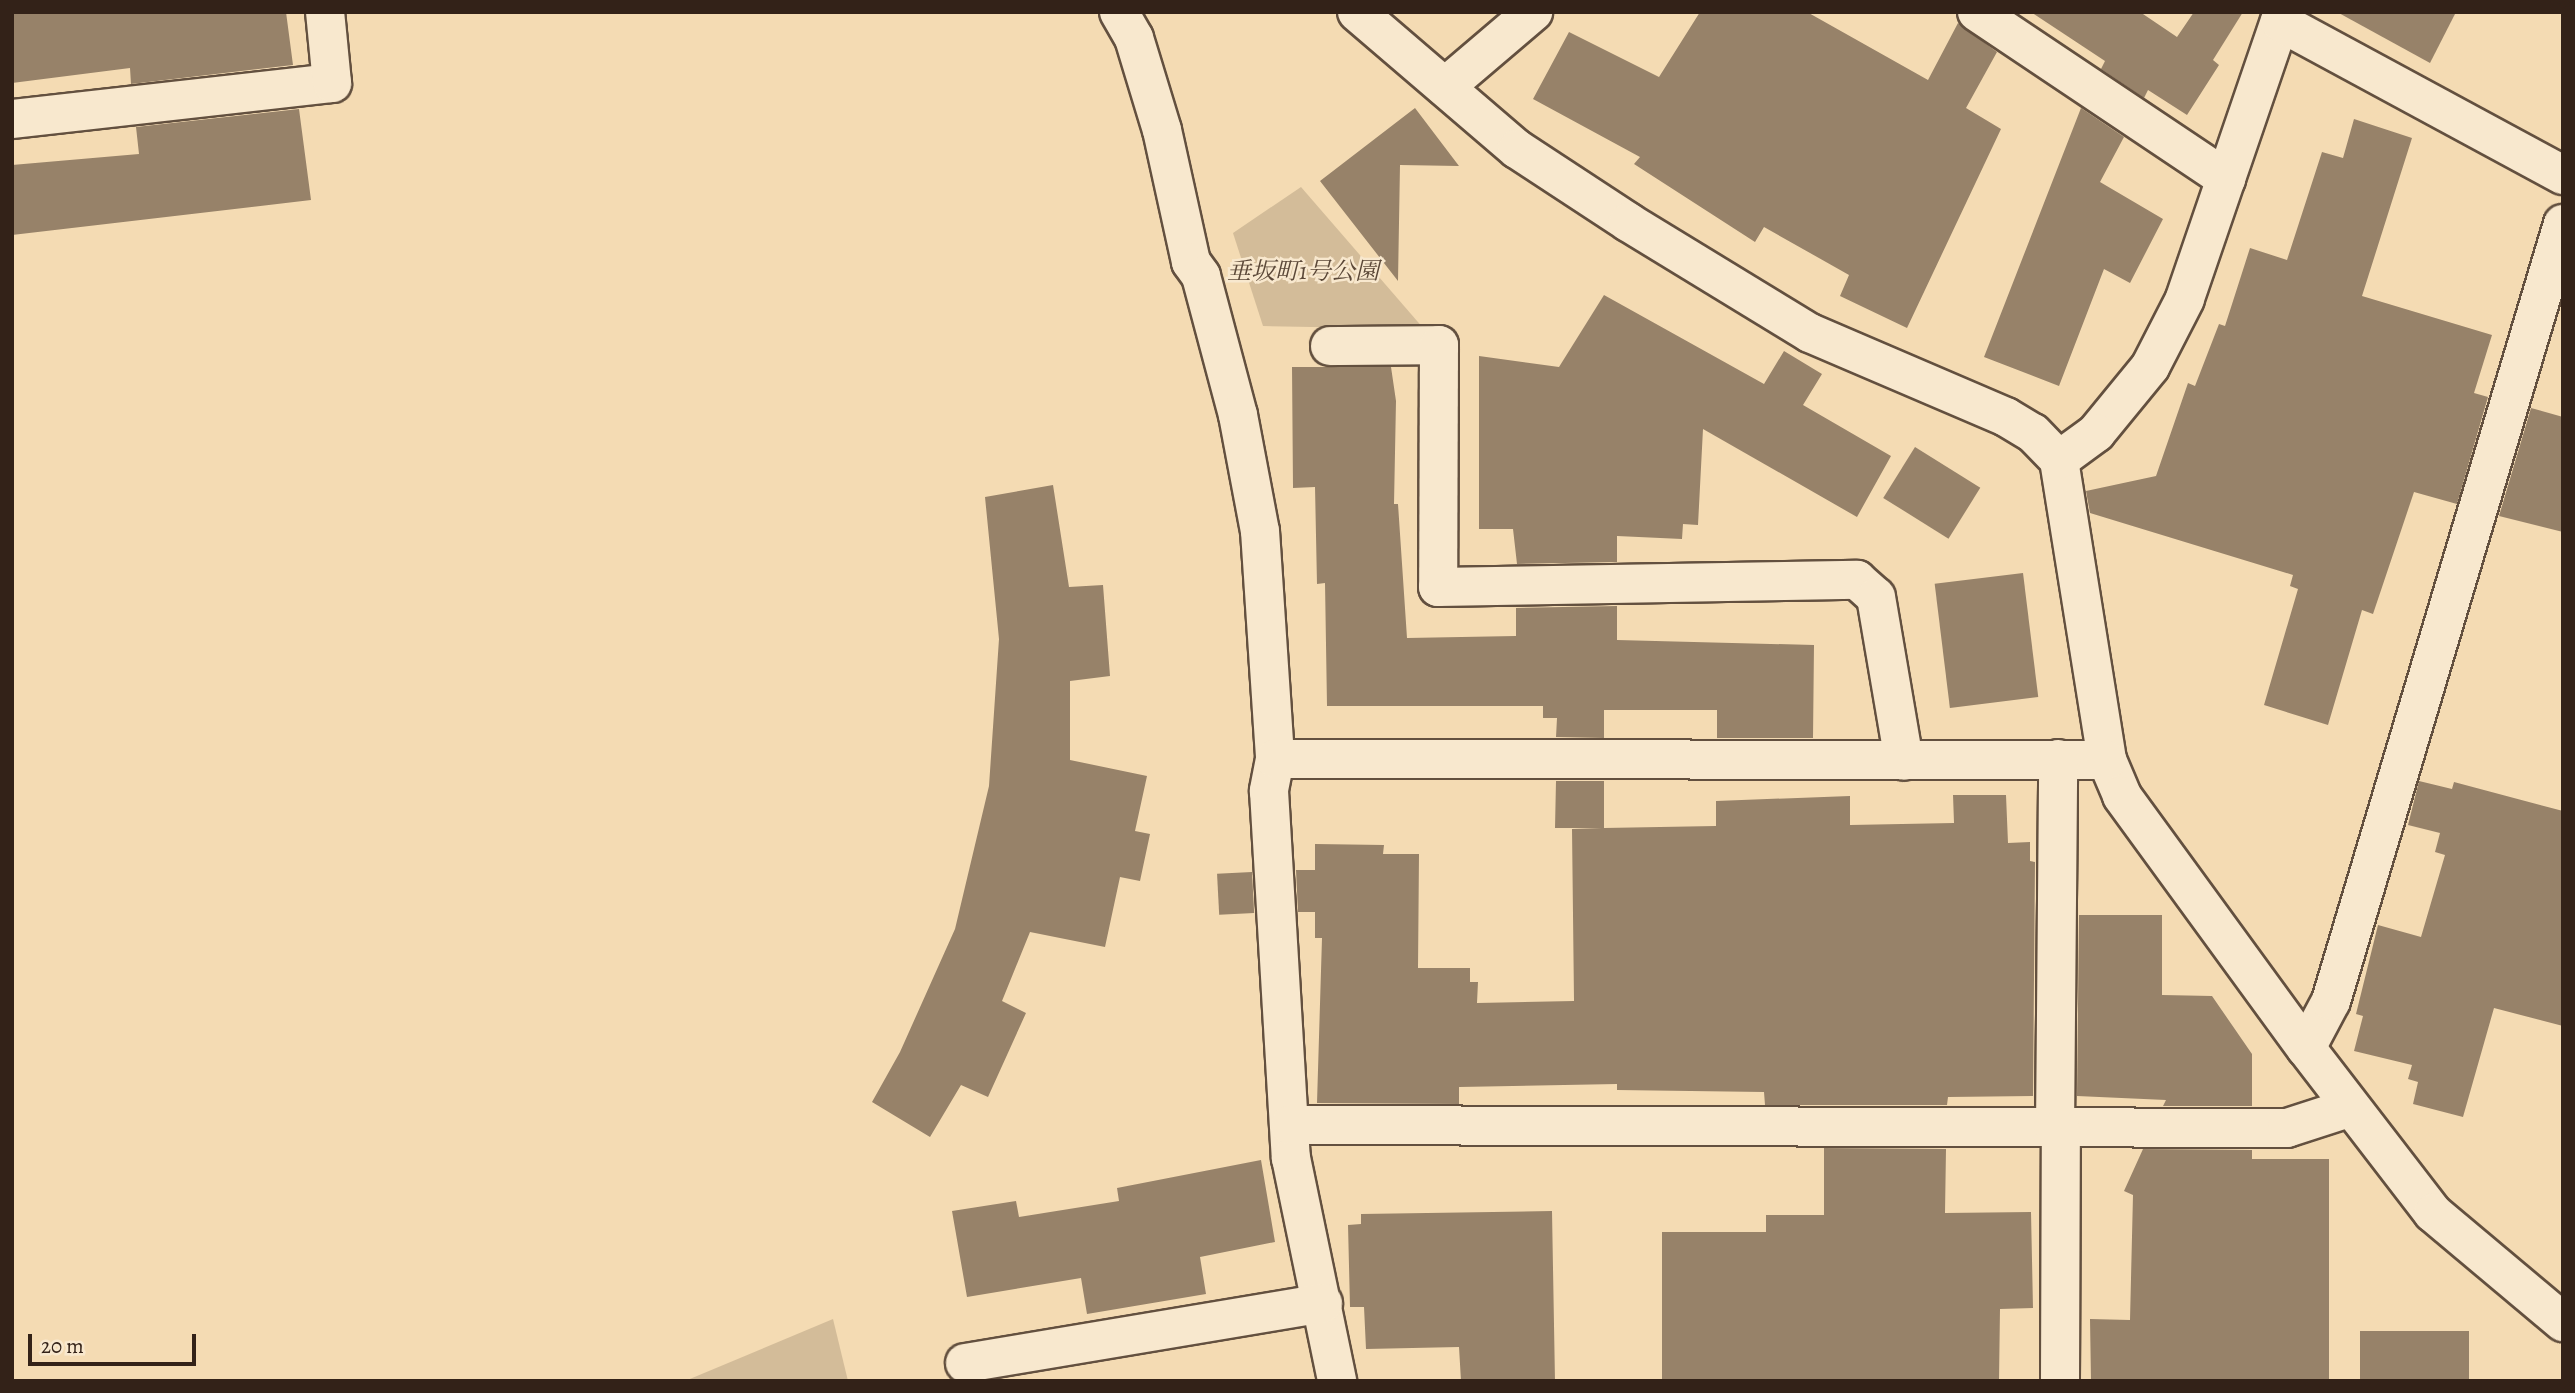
<!DOCTYPE html>
<meta charset="utf-8">
<style>
body{margin:0}
#map{position:relative;width:2575px;height:1393px;overflow:hidden;background:#f4dbb3;font-family:Alegreya,"Noto Serif JP",serif}
div>[style]{position:absolute}
[style*='--x']{left:calc(var(--x)*1px);top:calc(var(--y)*1px);width:calc(var(--w)*1px);rotate:calc(var(--a)*1deg)}
.green>*{inset:0;background:#d3bc99}
.building>*{inset:0;background:#978269;transform-origin:0 0}
.roads{filter:drop-shadow(2px 0 #63503f) drop-shadow(-2px 0 #63503f) drop-shadow(0 2px #63503f) drop-shadow(0 -2px #63503f)}
.street>*{height:38px;margin:-19px;padding:0 19px;transform-origin:19px;border-radius:19px;background:#f8e8ce}
.secondary>*{height:38px;margin:-19px;padding:0 19px;transform-origin:19px;border-radius:19px;background:#f8e8ce}
span{translate:-50% -50%;white-space:nowrap;text-align:center;line-height:1.15;-webkit-text-stroke:5px #f8e8ce;paint-order:stroke}
.park-label{font-size:24px;color:#5b4838;font-style:italic}
.frame{position:absolute;inset:0;border:14px solid #332218;pointer-events:none}
.scale{position:absolute;left:28px;top:1334px;width:168px;height:32px;box-sizing:border-box;border:4px solid #332218;border-top:0;padding-left:9px;font-size:21px;line-height:24px;white-space:nowrap;color:#332218;-webkit-text-stroke:5px #f8e8ce;paint-order:stroke}
</style>
<div id="map">
<div class="green">
<i style="clip-path:polygon(1301px 187px,1424px 329px,1263px 326px,1233px 233px)"></i>
<i style="clip-path:polygon(833px 1319px,848px 1381px,685px 1381px)"></i>
</div>
<div class="building">
<i style="clip-path:polygon(12px 12px,286px 12px,293px 65px,131px 84px,130px 68px,12px 83px)"></i>
<i style="clip-path:polygon(1700px 12px,1807px 12px,1928px 80px,1958px 23px,1997px 52px,1966px 108px,2001px 129px,1907px 328px,1840px 296px,1849px 275px,1764px 227px,1755px 242px,1634px 164px,1640px 157px,1533px 99px,1569px 32px,1659px 77px)"></i>
<i style="clip-path:polygon(2031px 12px,2140px 12px,2177px 37px,2194px 12px,2243px 12px,2213px 60px,2219px 65px,2187px 115px,2148px 90px,2144px 98px,2101px 69px,2105px 61px)"></i>
<i style="clip-path:polygon(2337px 12px,2456px 12px,2430px 63px)"></i>
<i style="clip-path:polygon(1415px 108px,1459px 166px,1400px 165px,1398px 281px,1320px 181px)"></i>
<i style="clip-path:polygon(2081px 108px,2124px 137px,2100px 182px,2163px 219px,2130px 283px,2104px 269px,2059px 386px,1984px 357px)"></i>
<i style="clip-path:polygon(299px 109px,311px 200px,12px 235px,12px 165px,139px 154px,136px 127px)"></i>
<i style="clip-path:polygon(2354px 119px,2412px 138px,2362px 296px,2492px 335px,2474px 393px,2488px 397px,2457px 504px,2414px 492px,2373px 614px,2362px 610px,2328px 725px,2264px 705px,2298px 589px,2290px 586px,2293px 575px,2090px 513px,2086px 491px,2156px 476px,2188px 383px,2195px 386px,2219px 324px,2225px 326px,2250px 248px,2287px 260px,2322px 152px,2343px 158px)"></i>
<i style="clip-path:polygon(1604px 295px,1764px 384px,1784px 351px,1822px 374px,1803px 405px,1891px 456px,1857px 517px,1703px 429px,1698px 525px,1683px 524px,1682px 539px,1617px 536px,1617px 562px,1517px 564px,1513px 529px,1479px 529px,1479px 356px,1559px 367px)"></i>
<i style="clip-path:polygon(1292px 367px,1391px 367px,1396px 401px,1394px 504px,1398px 504px,1407px 638px,1516px 636px,1516px 608px,1617px 606px,1617px 640px,1814px 645px,1813px 738px,1717px 738px,1717px 710px,1604px 710px,1604px 738px,1556px 737px,1557px 718px,1543px 718px,1543px 706px,1327px 706px,1325px 583px,1317px 584px,1315px 487px,1293px 488px)"></i>
<i style="clip-path:polygon(2531px 408px,2563px 417px,2563px 532px,2499px 516px)"></i>
<i style="left:1915px;top:447px;width:77px;height:60px;rotate:32deg"></i>
<i style="clip-path:polygon(1053px 485px,1069px 587px,1103px 585px,1110px 676px,1070px 681px,1070px 760px,1147px 776px,1135px 831px,1150px 834px,1140px 881px,1120px 877px,1105px 947px,1030px 932px,1002px 1001px,1026px 1013px,988px 1097px,961px 1085px,930px 1137px,872px 1102px,900px 1052px,955px 929px,989px 786px,999px 639px,985px 497px)"></i>
<i style="left:2023px;top:573px;width:125px;height:89px;rotate:83deg"></i>
<i style="clip-path:polygon(1556px 781px,1604px 781px,1604px 828px,1716px 826px,1716px 801px,1850px 796px,1850px 825px,1954px 823px,1953px 795px,2006px 795px,2008px 843px,2030px 842px,2030px 861px,2035px 862px,2033px 1096px,1948px 1097px,1947px 1105px,1765px 1105px,1764px 1092px,1617px 1090px,1617px 1084px,1459px 1087px,1459px 1104px,1317px 1103px,1322px 938px,1315px 938px,1315px 912px,1298px 912px,1296px 870px,1315px 870px,1315px 844px,1384px 845px,1383px 854px,1419px 854px,1418px 968px,1470px 968px,1470px 982px,1478px 982px,1477px 1003px,1574px 1001px,1572px 829px,1602px 828px,1555px 828px)"></i>
<i style="clip-path:polygon(2419px 781px,2452px 789px,2454px 782px,2563px 811px,2563px 1026px,2494px 1008px,2463px 1117px,2413px 1104px,2418px 1082px,2408px 1079px,2412px 1065px,2354px 1051px,2363px 1016px,2356px 1014px,2378px 925px,2421px 937px,2445px 855px,2435px 852px,2440px 833px,2408px 825px)"></i>
<i style="left:1252px;top:872px;width:41px;height:35px;rotate:87deg"></i>
<i style="clip-path:polygon(2079px 915px,2162px 915px,2162px 995px,2212px 996px,2252px 1054px,2252px 1106px,2163px 1106px,2166px 1100px,2077px 1096px)"></i>
<i style="clip-path:polygon(1824px 1148px,1946px 1149px,1945px 1213px,2031px 1212px,2033px 1308px,2000px 1309px,1999px 1381px,1662px 1381px,1662px 1232px,1766px 1232px,1766px 1215px,1824px 1215px)"></i>
<i style="clip-path:polygon(2143px 1149px,2252px 1150px,2252px 1159px,2329px 1159px,2329px 1381px,2091px 1381px,2090px 1319px,2130px 1320px,2133px 1195px,2124px 1191px)"></i>
<i style="clip-path:polygon(1261px 1160px,1275px 1242px,1200px 1257px,1206px 1294px,1087px 1314px,1081px 1278px,967px 1297px,952px 1211px,1016px 1201px,1019px 1217px,1119px 1201px,1117px 1188px)"></i>
<i style="clip-path:polygon(1552px 1211px,1555px 1381px,1461px 1381px,1459px 1347px,1366px 1349px,1364px 1307px,1350px 1307px,1348px 1225px,1361px 1224px,1361px 1214px)"></i>
<i style="left:2360px;top:1331px;width:109px;height:52px"></i>
</div>
<div class="roads">
<div class="street">
<i style="--x:1119;--y:12;--w:30;--a:60"></i>
<i style="--x:1134;--y:38;--w:96;--a:73.1"></i>
<i style="--x:1162;--y:130;--w:135;--a:77.6"></i>
<i style="--x:1191;--y:262;--w:17;--a:54"></i>
<i style="--x:1201;--y:276;--w:144;--a:75.1"></i>
<i style="--x:1238;--y:415;--w:118;--a:79.3"></i>
<i style="--x:1260;--y:531;--w:228;--a:86.2"></i>
<i style="--x:1275;--y:759;--w:33;--a:101"></i>
<i style="--x:1269;--y:791;--w:368;--a:86.6"></i>
<i style="--x:1291;--y:1158;--w:228;--a:78.3"></i>
<i style="--x:1977;--y:12;--w:300;--a:33.8"></i>
<i style="--x:2283;--y:12;--w:303;--a:108.9"></i>
<i style="--x:2185;--y:299;--w:76;--a:117.2"></i>
<i style="--x:2150;--y:367;--w:85;--a:129.3"></i>
<i style="--x:2096;--y:433;--w:46;--a:143.9"></i>
<i style="--x:2059;--y:460;--w:304;--a:80.9"></i>
<i style="--x:2107;--y:760;--w:39;--a:67"></i>
<i style="--x:2122;--y:796;--w:312;--a:53.9"></i>
<i style="--x:2306;--y:1048;--w:53;--a:-62"></i>
<i style="--x:2331;--y:1001;--w:811;--a:-73.38"></i>
<i style="--x:2280;--y:22;--w:322;--a:28.4"></i>
<i style="--x:1445;--y:87;--w:116;--a:-40.4"></i>
<i style="--x:12;--y:119;--w:322;--a:-6.4"></i>
<i style="--x:332;--y:83;--w:71;--a:-95.6"></i>
<i style="--x:1330;--y:346;--w:109;--a:-0.5"></i>
<i style="--x:1439;--y:345;--w:242;--a:90.2"></i>
<i style="--x:1438;--y:587;--w:419;--a:-1"></i>
<i style="--x:1857;--y:580;--w:25;--a:42"></i>
<i style="--x:1876;--y:597;--w:166;--a:80.3"></i>
<i style="--x:1275;--y:759;--w:832;--a:0.07"></i>
<i style="--x:1290;--y:1125;--w:997;--a:0.17"></i>
<i style="--x:2287;--y:1128;--w:65;--a:-17.9"></i>
<i style="--x:2055;--y:1129;--w:370;--a:-89.5"></i>
<i style="--x:965;--y:1363;--w:363;--a:-9.5"></i>
<i style="--x:2060;--y:1381;--w:252;--a:-89.8"></i>
</div>
<div class="secondary">
<i style="--x:1357;--y:12;--w:211;--a:40.6"></i>
<i style="--x:1517;--y:149;--w:133;--a:33.3"></i>
<i style="--x:1628;--y:222;--w:213;--a:31.4"></i>
<i style="--x:1810;--y:333;--w:213;--a:23.2"></i>
<i style="--x:2006;--y:417;--w:31;--a:31"></i>
<i style="--x:2033;--y:433;--w:37;--a:46"></i>
<i style="--x:2306;--y:1048;--w:208;--a:52.4"></i>
<i style="--x:2433;--y:1213;--w:170;--a:40"></i>
</div>
</div>
<div class="park-label">
<span style="left:1303px;top:272px">垂坂町1号公園</span>
</div>
<div class="frame"></div>
<div class="scale">20 m</div>
</div>
